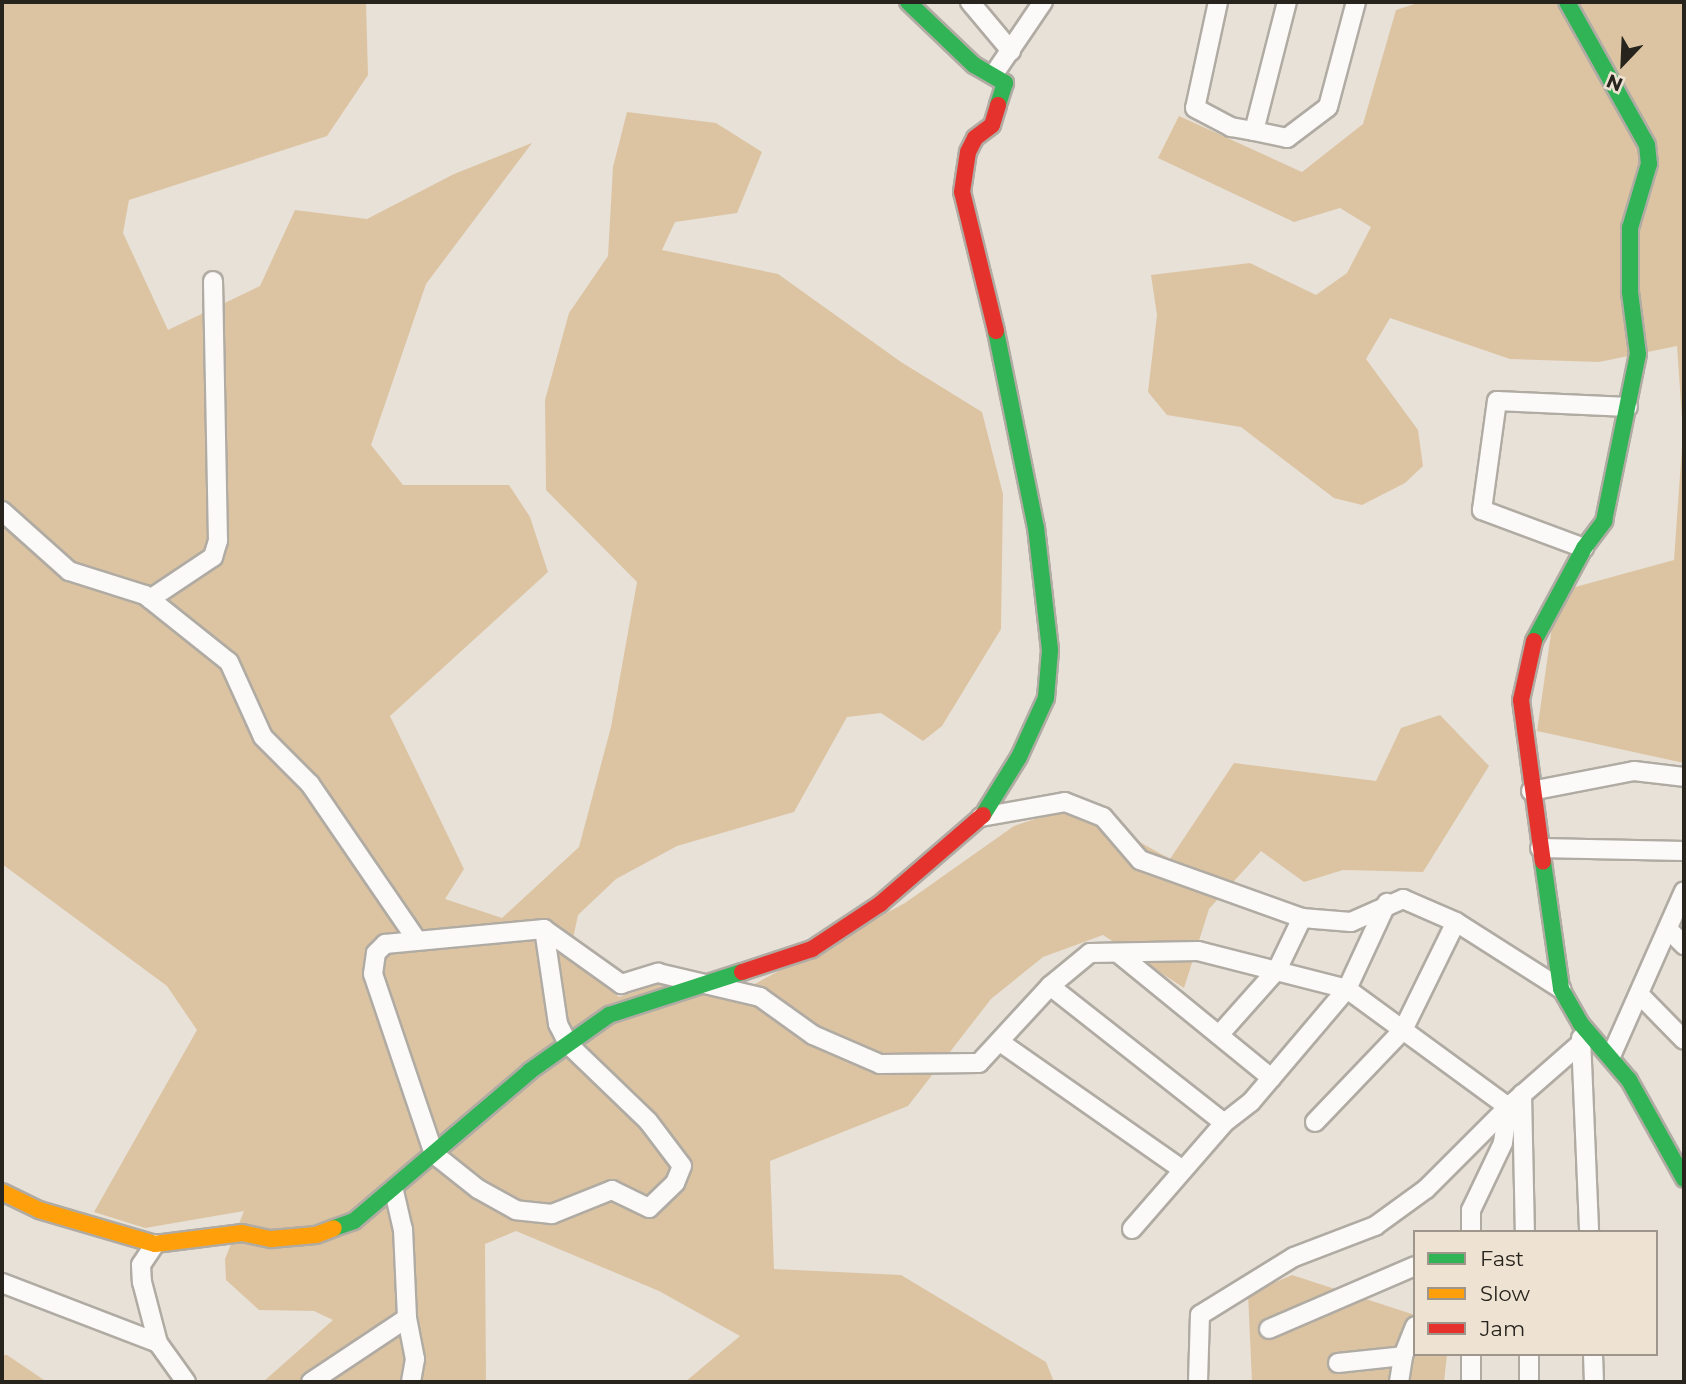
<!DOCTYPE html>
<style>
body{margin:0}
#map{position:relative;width:1686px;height:1384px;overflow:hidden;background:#e8e1d8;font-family:Montserrat,sans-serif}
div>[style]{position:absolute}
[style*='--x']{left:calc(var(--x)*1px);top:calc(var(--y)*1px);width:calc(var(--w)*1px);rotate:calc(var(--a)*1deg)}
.green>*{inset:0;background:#dcc4a2}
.roads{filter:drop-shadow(2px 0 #b0aba3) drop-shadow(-2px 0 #b0aba3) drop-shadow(0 2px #b0aba3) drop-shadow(0 -2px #b0aba3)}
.street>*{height:18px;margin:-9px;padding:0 9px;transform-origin:9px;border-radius:9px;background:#fcfaf9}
.fast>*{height:16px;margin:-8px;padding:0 8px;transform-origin:8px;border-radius:8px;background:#30b455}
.slow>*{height:16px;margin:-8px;padding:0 8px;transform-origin:8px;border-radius:8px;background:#ff9f0a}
.jam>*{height:16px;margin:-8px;padding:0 8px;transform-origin:8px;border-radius:8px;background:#e5322d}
span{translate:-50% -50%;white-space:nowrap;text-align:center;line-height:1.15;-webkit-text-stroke:5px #eee2d2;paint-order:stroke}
.frame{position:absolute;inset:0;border:4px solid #27231d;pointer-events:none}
.legend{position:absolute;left:1413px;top:1230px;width:245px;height:126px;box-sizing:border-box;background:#eee2d2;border:2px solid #9e968a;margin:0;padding:9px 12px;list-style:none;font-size:21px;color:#27231d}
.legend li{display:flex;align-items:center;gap:14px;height:35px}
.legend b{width:35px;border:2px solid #9e968a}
.north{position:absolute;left:1588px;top:28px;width:70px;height:70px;-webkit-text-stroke:5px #eee2d2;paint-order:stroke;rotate:203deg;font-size:19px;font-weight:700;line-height:28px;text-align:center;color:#27231d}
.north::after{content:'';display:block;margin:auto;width:24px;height:32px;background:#27231d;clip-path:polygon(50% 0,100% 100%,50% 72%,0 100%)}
</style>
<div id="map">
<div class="green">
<i style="clip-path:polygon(2px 2px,366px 2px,368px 75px,327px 136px,129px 200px,123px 233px,168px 330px,260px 286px,295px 210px,367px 219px,454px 174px,532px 143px,426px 284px,371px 445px,403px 485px,509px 485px,530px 517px,548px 572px,390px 716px,464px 869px,445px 899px,502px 918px,579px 847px,611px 727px,637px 582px,546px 490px,545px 400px,569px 313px,608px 256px,613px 167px,627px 112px,716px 123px,762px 152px,737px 213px,675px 222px,662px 250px,778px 274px,901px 362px,982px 412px,1003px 494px,1001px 629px,942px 726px,923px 741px,881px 713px,847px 717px,794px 812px,677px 846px,616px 879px,578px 915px,569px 957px,619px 997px,677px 978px,727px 999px,905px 903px,1014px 826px,1075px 806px,1170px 859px,1234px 763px,1376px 781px,1401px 728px,1440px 715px,1489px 766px,1423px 872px,1343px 870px,1304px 882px,1261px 851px,1209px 909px,1184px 988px,1103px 935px,1043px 957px,991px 999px,908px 1106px,770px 1161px,774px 1269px,901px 1275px,1046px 1362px,1054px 1382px,685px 1382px,740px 1336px,659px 1291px,516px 1231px,485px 1244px,486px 1382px,263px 1382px,333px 1320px,314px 1311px,259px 1310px,226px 1280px,225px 1259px,244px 1211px,145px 1228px,94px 1212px,197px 1030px,167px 986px,2px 864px)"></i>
<i style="clip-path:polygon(1421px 2px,1684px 2px,1684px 763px,1537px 731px,1557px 592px,1674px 560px,1683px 433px,1677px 346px,1599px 362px,1510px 359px,1390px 318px,1366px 359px,1418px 430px,1423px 466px,1405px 483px,1362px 505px,1334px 498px,1241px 427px,1167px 415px,1148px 392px,1157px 315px,1151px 275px,1250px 263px,1316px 295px,1347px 273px,1371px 227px,1340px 208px,1294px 222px,1158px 158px,1179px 116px,1302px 172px,1363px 124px,1396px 10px)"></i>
<i style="clip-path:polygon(1292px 1275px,1415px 1315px,1415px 1354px,1447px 1354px,1444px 1382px,1252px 1382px,1248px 1294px)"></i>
<i style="clip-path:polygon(2px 1355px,7px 1355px,47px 1382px,2px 1382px)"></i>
</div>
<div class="roads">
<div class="street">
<i style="--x:970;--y:2;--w:64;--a:50.1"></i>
<i style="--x:1218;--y:2;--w:108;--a:102.2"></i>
<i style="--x:1195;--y:108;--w:41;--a:27.8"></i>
<i style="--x:1231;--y:127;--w:23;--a:10"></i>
<i style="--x:1254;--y:131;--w:133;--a:-75.7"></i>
<i style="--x:994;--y:74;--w:87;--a:-55.8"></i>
<i style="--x:1254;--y:131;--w:34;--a:12"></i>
<i style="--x:1287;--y:138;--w:51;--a:-37.1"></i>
<i style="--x:1328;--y:107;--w:109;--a:-75.1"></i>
<i style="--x:2;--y:511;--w:90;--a:41.8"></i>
<i style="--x:69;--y:571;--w:80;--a:17.5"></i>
<i style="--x:145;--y:595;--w:107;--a:38.6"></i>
<i style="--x:229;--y:662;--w:82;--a:65.6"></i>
<i style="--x:263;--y:737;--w:66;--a:45"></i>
<i style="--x:310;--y:784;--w:189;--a:55.6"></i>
<i style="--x:1584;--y:548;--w:109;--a:-159.6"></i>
<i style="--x:1482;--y:510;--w:110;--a:-82.2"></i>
<i style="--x:1497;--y:401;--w:131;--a:2.6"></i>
<i style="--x:150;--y:599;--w:76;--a:-33.7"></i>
<i style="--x:213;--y:557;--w:17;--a:-73"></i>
<i style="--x:218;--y:541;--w:260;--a:-91.1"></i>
<i style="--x:1531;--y:791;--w:105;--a:-11"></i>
<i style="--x:1634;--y:771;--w:50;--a:6.8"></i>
<i style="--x:981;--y:817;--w:85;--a:-10.1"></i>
<i style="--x:1065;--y:802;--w:41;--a:21.5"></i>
<i style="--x:1103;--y:817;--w:57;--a:49.3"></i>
<i style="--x:1140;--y:860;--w:172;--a:19.7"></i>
<i style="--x:1302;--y:918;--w:49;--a:4.7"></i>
<i style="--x:1351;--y:922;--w:57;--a:-23.9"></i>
<i style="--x:1403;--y:899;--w:58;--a:23.5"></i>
<i style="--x:1456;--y:922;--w:125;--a:32.5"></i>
<i style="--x:1540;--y:848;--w:144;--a:1.2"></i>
<i style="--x:544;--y:929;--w:95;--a:35.5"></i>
<i style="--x:621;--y:984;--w:39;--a:-17"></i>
<i style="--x:658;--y:973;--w:105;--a:13.2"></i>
<i style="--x:760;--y:997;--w:65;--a:35.6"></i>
<i style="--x:813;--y:1035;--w:73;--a:23.4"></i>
<i style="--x:880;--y:1064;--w:99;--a:-0.6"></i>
<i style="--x:979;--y:1063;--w:105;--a:-47.3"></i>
<i style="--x:1050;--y:986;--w:52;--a:-39.5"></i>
<i style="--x:1090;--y:953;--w:108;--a:-1.1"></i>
<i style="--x:1198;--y:951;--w:154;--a:14.3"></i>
<i style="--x:1347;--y:989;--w:200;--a:36.2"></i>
<i style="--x:1508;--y:1107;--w:36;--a:98"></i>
<i style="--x:1503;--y:1143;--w:74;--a:115.5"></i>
<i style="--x:1471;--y:1210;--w:22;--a:90"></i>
<i style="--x:544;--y:929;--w:96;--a:81.6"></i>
<i style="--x:558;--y:1024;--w:22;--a:63"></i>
<i style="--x:568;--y:1044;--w:111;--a:43.9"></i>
<i style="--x:648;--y:1121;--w:56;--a:52.9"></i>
<i style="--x:682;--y:1166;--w:18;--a:112"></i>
<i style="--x:675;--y:1183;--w:36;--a:136"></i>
<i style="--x:649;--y:1208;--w:41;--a:-154.1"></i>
<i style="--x:612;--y:1190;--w:65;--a:158.2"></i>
<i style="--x:552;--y:1214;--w:36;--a:-174"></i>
<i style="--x:516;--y:1210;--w:43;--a:-151.1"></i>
<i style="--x:478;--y:1189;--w:56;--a:-141.5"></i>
<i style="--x:434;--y:1154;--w:190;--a:-108.7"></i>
<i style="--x:373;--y:974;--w:21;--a:-82"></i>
<i style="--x:376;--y:953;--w:13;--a:-45"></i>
<i style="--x:385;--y:944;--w:160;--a:-5.4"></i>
<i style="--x:1668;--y:929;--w:23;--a:45"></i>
<i style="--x:1118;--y:953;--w:198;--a:39.2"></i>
<i style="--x:1050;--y:986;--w:221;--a:38.2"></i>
<i style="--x:1639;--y:994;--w:64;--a:45.6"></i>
<i style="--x:1219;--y:1035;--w:87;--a:-48.3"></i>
<i style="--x:1277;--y:970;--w:58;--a:-64.3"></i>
<i style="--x:1581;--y:1038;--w:194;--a:87.6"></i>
<i style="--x:1000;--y:1042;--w:223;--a:35"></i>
<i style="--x:1611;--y:1056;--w:180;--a:-66.1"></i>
<i style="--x:1522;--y:1094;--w:138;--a:88.8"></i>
<i style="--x:1315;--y:1122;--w:127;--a:-46.3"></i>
<i style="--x:1403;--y:1030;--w:120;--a:-63.9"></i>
<i style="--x:394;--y:1191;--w:39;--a:77"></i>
<i style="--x:403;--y:1229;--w:89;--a:87.4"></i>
<i style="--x:407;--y:1318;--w:42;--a:79"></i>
<i style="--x:415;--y:1359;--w:23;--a:100"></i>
<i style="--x:1132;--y:1229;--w:140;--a:-49"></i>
<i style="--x:1224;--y:1123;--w:34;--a:-38"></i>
<i style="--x:1251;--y:1102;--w:148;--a:-49.7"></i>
<i style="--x:1347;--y:989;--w:95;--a:-65.1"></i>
<i style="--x:155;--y:1244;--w:25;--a:124"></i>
<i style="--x:141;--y:1265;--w:17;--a:87"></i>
<i style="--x:142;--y:1282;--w:63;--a:75.3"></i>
<i style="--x:158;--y:1343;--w:48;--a:54.3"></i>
<i style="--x:2;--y:1283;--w:167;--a:21"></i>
<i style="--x:1269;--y:1329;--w:159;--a:-23.3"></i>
<i style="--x:1471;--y:1354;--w:28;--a:90"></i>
<i style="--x:1529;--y:1354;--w:28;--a:90"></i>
<i style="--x:1593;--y:1354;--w:28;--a:88"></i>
<i style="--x:1338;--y:1363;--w:65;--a:-6.1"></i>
<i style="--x:311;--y:1382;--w:115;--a:-33.7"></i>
<i style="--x:1198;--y:1382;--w:67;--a:-88.3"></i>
<i style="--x:1200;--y:1315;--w:110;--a:-31.7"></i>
<i style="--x:1294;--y:1257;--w:87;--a:-20.9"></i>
<i style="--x:1375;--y:1226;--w:63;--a:-36"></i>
<i style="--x:1426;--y:1189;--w:116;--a:-45"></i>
<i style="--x:1508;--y:1107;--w:97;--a:-41.2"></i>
<i style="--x:1399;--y:1382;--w:26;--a:-81"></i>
<i style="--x:1403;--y:1356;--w:32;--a:-68"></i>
</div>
<div class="fast">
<i style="--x:908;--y:2;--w:91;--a:43.7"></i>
<i style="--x:974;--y:65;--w:36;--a:30"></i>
<i style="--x:1005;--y:83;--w:23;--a:108"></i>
<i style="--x:1534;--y:641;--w:106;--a:-61.7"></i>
<i style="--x:1584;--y:548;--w:34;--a:-53"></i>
<i style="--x:1604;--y:521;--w:170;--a:-78.5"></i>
<i style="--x:1638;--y:354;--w:63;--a:-97.4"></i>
<i style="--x:1630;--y:292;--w:64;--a:-90"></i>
<i style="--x:1630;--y:228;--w:67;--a:-73.5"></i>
<i style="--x:1649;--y:164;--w:19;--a:-96"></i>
<i style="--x:1647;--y:145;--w:164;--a:-119.2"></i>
<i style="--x:983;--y:815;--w:68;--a:-58.2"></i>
<i style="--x:1019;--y:757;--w:65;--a:-65.4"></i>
<i style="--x:1046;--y:698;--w:48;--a:-85.2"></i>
<i style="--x:1050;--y:650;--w:123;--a:-96.5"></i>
<i style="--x:1036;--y:528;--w:201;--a:-101.5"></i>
<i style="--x:1543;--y:862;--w:128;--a:81.9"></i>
<i style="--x:1561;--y:989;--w:40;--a:60.3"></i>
<i style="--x:1581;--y:1024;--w:74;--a:49.4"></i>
<i style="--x:1629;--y:1080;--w:113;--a:60.9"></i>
<i style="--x:334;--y:1228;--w:21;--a:-19"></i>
<i style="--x:354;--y:1221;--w:231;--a:-40.4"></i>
<i style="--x:530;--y:1071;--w:97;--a:-35.3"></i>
<i style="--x:609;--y:1015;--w:140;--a:-17.9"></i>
</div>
<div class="slow">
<i style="--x:2;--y:1192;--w:41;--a:25.9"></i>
<i style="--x:39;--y:1210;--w:121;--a:16.3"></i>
<i style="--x:155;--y:1244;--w:88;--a:-7.2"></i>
<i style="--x:242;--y:1233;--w:30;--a:12"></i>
<i style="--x:271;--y:1239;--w:45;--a:-5.1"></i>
<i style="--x:316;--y:1235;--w:19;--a:-21"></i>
</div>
<div class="jam">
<i style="--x:996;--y:331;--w:143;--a:-103.7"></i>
<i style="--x:962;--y:192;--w:40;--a:-81.5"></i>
<i style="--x:968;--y:152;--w:16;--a:-63"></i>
<i style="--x:975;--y:138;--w:21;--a:-37"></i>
<i style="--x:992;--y:125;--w:21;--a:-73"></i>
<i style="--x:1534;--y:641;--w:60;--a:102.4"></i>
<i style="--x:1521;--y:700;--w:163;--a:82.3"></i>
<i style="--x:742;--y:972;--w:74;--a:-18.2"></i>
<i style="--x:812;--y:949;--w:82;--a:-33.5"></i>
<i style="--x:880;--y:904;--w:136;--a:-40.8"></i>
</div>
</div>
<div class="frame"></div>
<ul class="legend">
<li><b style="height:9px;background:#30b455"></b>Fast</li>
<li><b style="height:9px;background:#ff9f0a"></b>Slow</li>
<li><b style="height:9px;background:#e5322d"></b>Jam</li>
</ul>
<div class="north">N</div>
</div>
